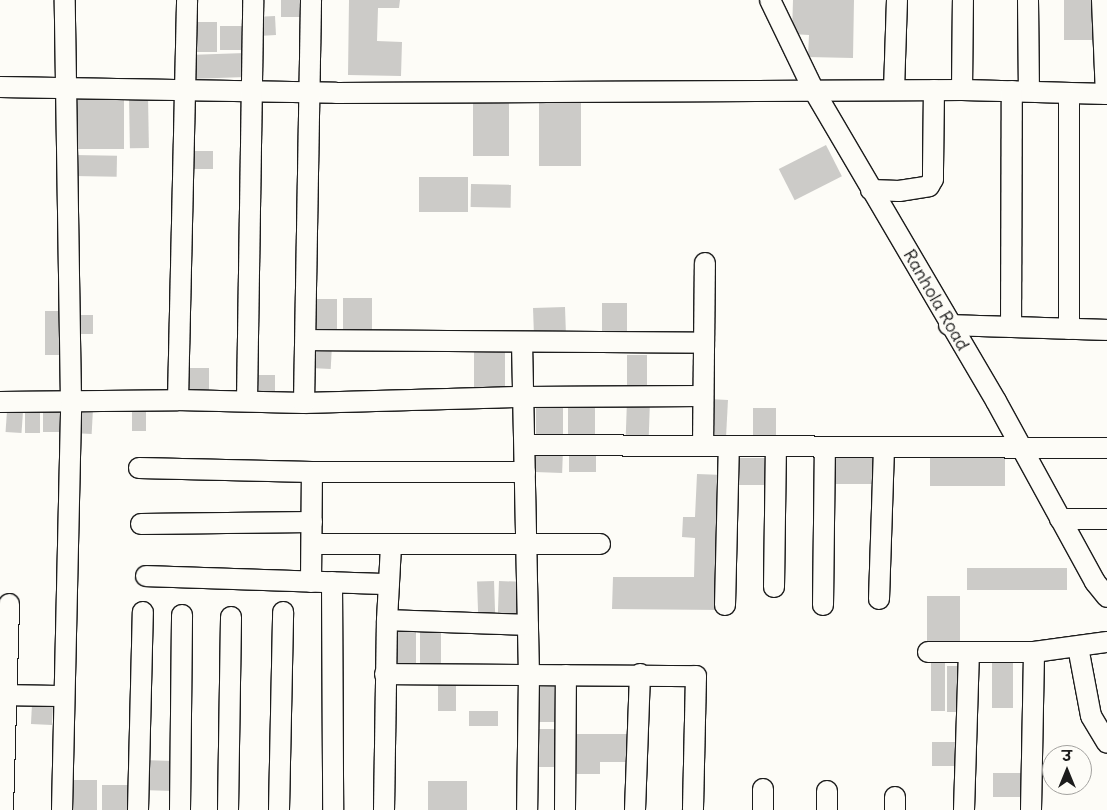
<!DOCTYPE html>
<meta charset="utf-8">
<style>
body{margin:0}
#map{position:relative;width:1107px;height:810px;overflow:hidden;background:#fdfcf7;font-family:Delius,"Playpen Sans Deva",sans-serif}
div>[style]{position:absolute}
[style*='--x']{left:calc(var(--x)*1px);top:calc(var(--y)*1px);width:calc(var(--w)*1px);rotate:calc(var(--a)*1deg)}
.building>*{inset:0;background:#cccbc8;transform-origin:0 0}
.roads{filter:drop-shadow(1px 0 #1c1c1c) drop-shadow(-1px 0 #1c1c1c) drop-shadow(0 1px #1c1c1c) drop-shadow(0 -1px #1c1c1c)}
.minor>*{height:20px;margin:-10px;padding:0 10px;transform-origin:10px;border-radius:10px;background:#fdfcf7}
span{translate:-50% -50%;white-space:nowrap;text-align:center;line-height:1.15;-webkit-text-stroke:4px #fdfcf7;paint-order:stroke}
.street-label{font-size:18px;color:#1c1c1c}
.north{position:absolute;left:1042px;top:745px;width:50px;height:50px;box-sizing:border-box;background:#fdfcf7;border:1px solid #a3a29f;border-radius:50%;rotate:0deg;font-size:14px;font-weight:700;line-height:20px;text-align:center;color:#1c1c1c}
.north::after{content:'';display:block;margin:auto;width:18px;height:22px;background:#1c1c1c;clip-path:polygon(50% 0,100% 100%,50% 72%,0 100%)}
</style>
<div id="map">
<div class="building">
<i style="left:281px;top:0;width:21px;height:17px"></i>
<i style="clip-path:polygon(349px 0,400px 0,399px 8px,378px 8px,377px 41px,402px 42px,401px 76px,348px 75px)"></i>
<i style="clip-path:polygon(793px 0,854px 0,853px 58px,808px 57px,809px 35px,792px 34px)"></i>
<i style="left:1064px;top:0;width:28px;height:40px"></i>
<i style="left:275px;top:16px;width:19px;height:22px;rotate:87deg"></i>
<i style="left:194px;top:22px;width:23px;height:30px"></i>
<i style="left:220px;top:26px;width:23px;height:24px"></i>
<i style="left:245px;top:53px;width:24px;height:50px;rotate:88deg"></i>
<i style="left:124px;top:95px;width:54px;height:49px;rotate:90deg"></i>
<i style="left:509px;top:95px;width:61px;height:36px;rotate:90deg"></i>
<i style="left:148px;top:96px;width:52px;height:19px;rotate:89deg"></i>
<i style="left:539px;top:97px;width:42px;height:69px"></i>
<i style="left:826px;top:145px;width:35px;height:53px;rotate:63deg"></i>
<i style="left:186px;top:151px;width:27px;height:18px"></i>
<i style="left:74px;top:155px;width:43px;height:21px;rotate:1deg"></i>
<i style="left:419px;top:177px;width:49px;height:35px"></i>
<i style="left:471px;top:184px;width:40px;height:23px;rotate:1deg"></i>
<i style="left:343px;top:298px;width:29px;height:35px"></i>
<i style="left:313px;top:299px;width:24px;height:33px"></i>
<i style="left:602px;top:303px;width:25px;height:39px"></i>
<i style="left:565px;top:307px;width:28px;height:32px;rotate:88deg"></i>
<i style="left:45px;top:311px;width:19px;height:44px"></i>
<i style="left:74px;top:315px;width:19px;height:19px"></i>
<i style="left:312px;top:344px;width:20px;height:24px;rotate:3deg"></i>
<i style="left:474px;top:347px;width:31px;height:49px"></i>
<i style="left:627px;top:355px;width:20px;height:32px"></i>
<i style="left:184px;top:368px;width:25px;height:26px"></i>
<i style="left:252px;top:375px;width:23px;height:21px"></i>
<i style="left:709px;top:399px;width:19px;height:46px;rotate:3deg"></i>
<i style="left:627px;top:400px;width:23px;height:40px;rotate:2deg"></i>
<i style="left:536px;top:402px;width:27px;height:38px"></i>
<i style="left:568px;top:403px;width:27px;height:37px"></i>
<i style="left:73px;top:408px;width:20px;height:25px;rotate:3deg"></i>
<i style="left:132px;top:408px;width:14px;height:23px"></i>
<i style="left:753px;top:408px;width:23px;height:38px"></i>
<i style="left:7px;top:411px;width:16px;height:21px;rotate:4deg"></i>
<i style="left:43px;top:411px;width:22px;height:21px"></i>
<i style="left:25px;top:413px;width:15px;height:20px"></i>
<i style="left:536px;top:448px;width:27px;height:24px;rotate:2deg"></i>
<i style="left:569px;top:453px;width:27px;height:19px"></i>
<i style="left:829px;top:455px;width:47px;height:29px"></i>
<i style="left:930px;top:456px;width:75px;height:30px"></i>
<i style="left:731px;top:458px;width:44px;height:27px"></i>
<i style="clip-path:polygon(697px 474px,723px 475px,720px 610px,612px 609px,613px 577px,694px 577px,695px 538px,682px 537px,683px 517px,695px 517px)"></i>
<i style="left:967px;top:568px;width:100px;height:22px"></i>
<i style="left:494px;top:581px;width:32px;height:17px;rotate:88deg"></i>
<i style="left:499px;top:581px;width:23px;height:36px;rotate:2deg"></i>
<i style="left:927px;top:596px;width:33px;height:49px"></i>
<i style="left:396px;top:628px;width:20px;height:44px"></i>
<i style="left:420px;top:628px;width:21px;height:42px"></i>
<i style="left:931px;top:659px;width:14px;height:52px"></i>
<i style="left:992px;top:661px;width:21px;height:47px"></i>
<i style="left:947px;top:666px;width:14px;height:46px"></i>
<i style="left:438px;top:684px;width:18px;height:27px"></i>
<i style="left:531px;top:686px;width:28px;height:36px"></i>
<i style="left:32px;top:704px;width:21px;height:20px;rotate:3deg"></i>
<i style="left:469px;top:711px;width:29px;height:15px"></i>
<i style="left:531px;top:729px;width:29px;height:38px"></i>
<i style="clip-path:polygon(571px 734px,630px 734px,630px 762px,600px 762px,600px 774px,571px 774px)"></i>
<i style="left:932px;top:742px;width:32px;height:24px"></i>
<i style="left:142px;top:760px;width:32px;height:30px;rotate:2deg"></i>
<i style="left:993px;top:773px;width:31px;height:24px"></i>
<i style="left:68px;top:780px;width:29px;height:30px"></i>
<i style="left:428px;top:781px;width:39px;height:29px"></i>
<i style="left:102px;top:785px;width:27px;height:25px"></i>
</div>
<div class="roads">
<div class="minor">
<i style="--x:770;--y:0;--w:99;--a:64.2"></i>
<i style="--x:813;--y:89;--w:362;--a:59.6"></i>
<i style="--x:996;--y:401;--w:206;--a:61.3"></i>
<i style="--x:1095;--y:582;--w:19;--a:51"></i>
<i style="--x:1028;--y:0;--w:91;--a:89.4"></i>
<i style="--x:1102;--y:0;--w:94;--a:87.6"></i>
<i style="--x:0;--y:87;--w:336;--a:1"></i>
<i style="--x:336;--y:93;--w:626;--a:-0.27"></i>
<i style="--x:962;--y:90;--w:145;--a:1.6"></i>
<i style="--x:894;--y:90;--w:90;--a:-88.1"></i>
<i style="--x:962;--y:90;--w:90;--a:-89.4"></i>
<i style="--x:1069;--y:93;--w:236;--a:90"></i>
<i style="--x:871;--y:190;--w:28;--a:2"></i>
<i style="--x:899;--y:191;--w:30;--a:-9"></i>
<i style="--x:929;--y:186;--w:8;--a:-60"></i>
<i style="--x:933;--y:179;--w:9;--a:-90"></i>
<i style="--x:933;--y:170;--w:80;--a:-89.3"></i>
<i style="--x:949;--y:325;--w:158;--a:1.8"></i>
<i style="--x:1011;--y:327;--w:236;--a:-89.8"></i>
<i style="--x:306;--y:340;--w:398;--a:0.4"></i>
<i style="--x:522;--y:342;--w:333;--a:88.8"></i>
<i style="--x:529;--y:675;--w:135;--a:90.8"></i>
<i style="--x:178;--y:400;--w:400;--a:-88.7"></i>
<i style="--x:247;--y:400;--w:400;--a:-89.1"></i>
<i style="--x:0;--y:402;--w:178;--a:-0.6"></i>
<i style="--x:178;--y:400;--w:126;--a:1.4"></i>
<i style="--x:304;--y:403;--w:220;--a:-1.6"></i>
<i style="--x:524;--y:397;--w:179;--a:-0.3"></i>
<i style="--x:304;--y:403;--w:403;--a:-89"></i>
<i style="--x:525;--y:445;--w:582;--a:0.3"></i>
<i style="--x:703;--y:446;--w:183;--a:-89.4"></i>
<i style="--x:139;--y:468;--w:173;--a:1.3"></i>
<i style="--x:312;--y:472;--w:213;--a:0"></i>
<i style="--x:1060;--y:519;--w:47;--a:0"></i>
<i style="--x:141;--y:524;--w:171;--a:-0.7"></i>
<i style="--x:312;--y:544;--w:288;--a:0"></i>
<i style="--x:146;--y:576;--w:243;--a:1.9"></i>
<i style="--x:311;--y:582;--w:110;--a:-89.5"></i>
<i style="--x:332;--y:582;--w:228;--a:89.7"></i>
<i style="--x:774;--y:587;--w:140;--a:-89.2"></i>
<i style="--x:879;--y:599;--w:151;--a:-88.1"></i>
<i style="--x:725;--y:605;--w:159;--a:-88.6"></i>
<i style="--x:823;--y:605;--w:157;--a:-89.3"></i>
<i style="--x:387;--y:620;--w:141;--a:2"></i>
<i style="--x:1078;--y:647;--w:70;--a:79.3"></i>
<i style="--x:1091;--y:716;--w:31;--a:59"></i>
<i style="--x:928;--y:652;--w:106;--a:0"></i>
<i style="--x:1034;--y:652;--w:74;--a:-7.8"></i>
<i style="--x:385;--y:674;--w:311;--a:0.4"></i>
<i style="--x:696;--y:676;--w:134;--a:91.3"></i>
<i style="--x:0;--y:695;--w:64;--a:0.9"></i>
<i style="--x:827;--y:791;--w:19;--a:90"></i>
<i style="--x:3;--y:810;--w:206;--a:-88.3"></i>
<i style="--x:62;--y:810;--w:408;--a:-88.7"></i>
<i style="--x:71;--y:402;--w:402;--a:-90.9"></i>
<i style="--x:138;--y:810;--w:198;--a:-88.6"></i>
<i style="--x:180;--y:810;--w:195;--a:-89.4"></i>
<i style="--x:228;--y:810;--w:193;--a:-89.1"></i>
<i style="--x:279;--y:810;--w:198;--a:-88.8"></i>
<i style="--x:384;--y:810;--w:190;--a:-89.1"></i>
<i style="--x:387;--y:620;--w:75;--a:-86.9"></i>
<i style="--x:565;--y:810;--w:135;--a:-89.6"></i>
<i style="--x:635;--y:810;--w:136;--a:-87.9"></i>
<i style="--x:763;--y:810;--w:21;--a:-90"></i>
<i style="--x:895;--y:810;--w:13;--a:-90"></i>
<i style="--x:964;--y:810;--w:158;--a:-88.2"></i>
<i style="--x:1031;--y:810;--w:158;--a:-88.9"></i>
</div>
</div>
<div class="street-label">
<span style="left:936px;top:300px;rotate:60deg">Ranhola Road</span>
</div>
<div class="north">उ</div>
</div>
